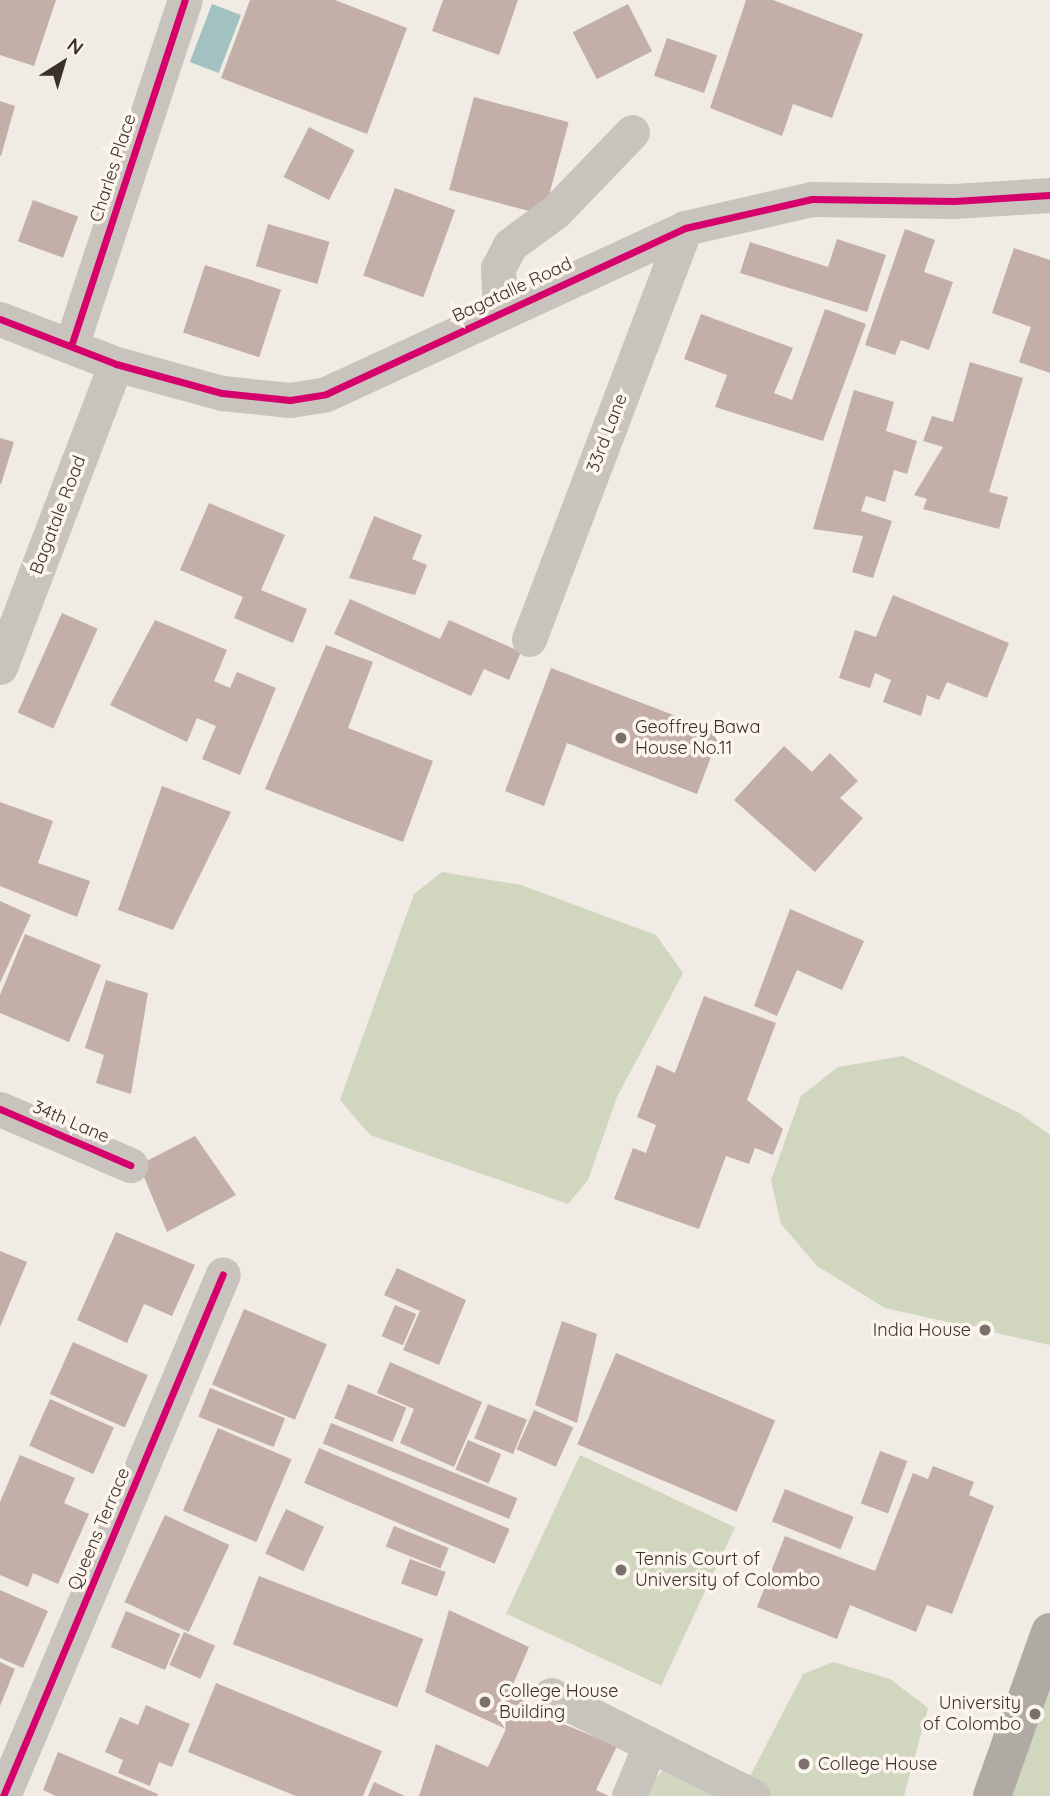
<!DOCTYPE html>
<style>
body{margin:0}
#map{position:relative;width:1050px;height:1796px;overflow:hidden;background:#f0ebe5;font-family:Quicksand,sans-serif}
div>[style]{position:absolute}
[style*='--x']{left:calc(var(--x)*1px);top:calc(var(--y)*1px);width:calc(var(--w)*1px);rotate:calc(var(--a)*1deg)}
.green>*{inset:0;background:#d1d6bf;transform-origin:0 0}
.water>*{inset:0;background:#a1c2c1;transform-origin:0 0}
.building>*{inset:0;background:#c3afa7;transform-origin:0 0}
.minor>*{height:35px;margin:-17.5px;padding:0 17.5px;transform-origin:17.5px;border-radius:17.5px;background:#c9c3be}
.highway>*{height:38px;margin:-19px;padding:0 19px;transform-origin:19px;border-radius:19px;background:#afaaa4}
.cycleway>*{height:7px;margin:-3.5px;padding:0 3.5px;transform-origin:3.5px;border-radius:3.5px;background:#d6006c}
.dots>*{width:19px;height:19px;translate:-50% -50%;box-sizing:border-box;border:4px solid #fbf5ee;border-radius:50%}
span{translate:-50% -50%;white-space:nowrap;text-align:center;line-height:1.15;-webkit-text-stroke:7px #fbf5ee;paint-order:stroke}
.street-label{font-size:18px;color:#3b302b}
.poi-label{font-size:18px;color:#3b302b}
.left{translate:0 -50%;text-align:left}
.right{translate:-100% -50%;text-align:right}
.north{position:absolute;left:28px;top:28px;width:70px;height:70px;-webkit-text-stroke:5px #fbf5ee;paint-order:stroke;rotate:37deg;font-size:19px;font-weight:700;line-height:28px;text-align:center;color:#3b302b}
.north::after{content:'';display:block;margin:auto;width:24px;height:32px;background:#3b302b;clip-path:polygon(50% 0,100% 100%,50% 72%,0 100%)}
</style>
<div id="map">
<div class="green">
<i style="clip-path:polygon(442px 872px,521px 885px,656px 935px,683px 973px,617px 1097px,588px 1180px,568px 1204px,370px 1135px,340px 1100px,414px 894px)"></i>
<i style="clip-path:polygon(903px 1056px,1021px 1114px,1050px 1135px,1050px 1345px,885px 1308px,817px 1266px,781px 1224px,771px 1180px,801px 1096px,838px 1067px)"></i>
<i style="left:580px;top:1455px;width:171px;height:175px;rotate:25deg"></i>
<i style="clip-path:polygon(1050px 1632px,1050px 1796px,992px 1796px)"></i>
<i style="clip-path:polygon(833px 1662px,890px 1679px,928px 1708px,904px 1796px,642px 1796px,671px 1760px,748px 1780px,803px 1674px)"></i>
</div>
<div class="water">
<i style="left:212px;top:4px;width:31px;height:62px;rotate:21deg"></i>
</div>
<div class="building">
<i style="clip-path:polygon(0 0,56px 0,34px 66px,0 55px)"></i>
<i style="clip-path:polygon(250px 0,335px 0,407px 28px,367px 134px,221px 78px)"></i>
<i style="clip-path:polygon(443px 0,518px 0,499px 55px,432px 31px)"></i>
<i style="clip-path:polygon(746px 0,773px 0,863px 34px,832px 118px,793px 104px,782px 136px,710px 108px)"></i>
<i style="left:628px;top:4px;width:53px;height:62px;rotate:63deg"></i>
<i style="left:667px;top:38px;width:53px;height:40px;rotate:19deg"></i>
<i style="left:474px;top:97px;width:98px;height:96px;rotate:15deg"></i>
<i style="clip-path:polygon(0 101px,15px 106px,1px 156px,0 156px)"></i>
<i style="left:309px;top:127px;width:51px;height:56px;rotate:27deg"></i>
<i style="left:395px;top:188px;width:64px;height:93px;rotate:20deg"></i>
<i style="left:33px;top:200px;width:48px;height:44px;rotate:20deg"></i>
<i style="left:268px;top:224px;width:64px;height:44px;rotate:16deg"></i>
<i style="clip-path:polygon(905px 229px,935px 240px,924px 272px,953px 282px,929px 350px,901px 340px,895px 355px,865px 345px)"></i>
<i style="clip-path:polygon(837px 239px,886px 255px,867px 312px,740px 273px,750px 242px,828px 267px)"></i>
<i style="clip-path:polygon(1014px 248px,1050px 260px,1050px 373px,1019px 362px,1031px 327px,992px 313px)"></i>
<i style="left:205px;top:265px;width:80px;height:71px;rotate:18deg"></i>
<i style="clip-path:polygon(825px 309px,866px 324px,823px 441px,715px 407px,727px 375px,684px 359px,701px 314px,793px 348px,774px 393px,792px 400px)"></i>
<i style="clip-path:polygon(970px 362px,1023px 378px,989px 492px,1008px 497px,999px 529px,923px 509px,927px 499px,914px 495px,943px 447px,923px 441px,932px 416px,953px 422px)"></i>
<i style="clip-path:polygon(854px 390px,894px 402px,886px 431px,917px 441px,907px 474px,894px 470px,885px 502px,866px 496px,861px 511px,892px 521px,873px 578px,852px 572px,863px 536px,813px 529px)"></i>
<i style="clip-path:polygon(0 438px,14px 442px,1px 484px,0 484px)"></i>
<i style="clip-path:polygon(209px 503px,285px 535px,261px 590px,307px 609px,293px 643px,234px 618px,243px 597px,180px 570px)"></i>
<i style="clip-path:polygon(374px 516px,422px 535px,412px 559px,427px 565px,415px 595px,349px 578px)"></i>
<i style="clip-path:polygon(893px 595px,1009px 643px,987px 698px,947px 682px,939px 700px,927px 695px,921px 716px,883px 702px,891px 680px,875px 673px,870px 688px,839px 678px,855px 630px,876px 637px)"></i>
<i style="clip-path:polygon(350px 599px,440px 639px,449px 620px,521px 652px,509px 680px,484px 669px,471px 696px,334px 634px)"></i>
<i style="left:62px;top:613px;width:39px;height:109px;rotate:24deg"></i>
<i style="clip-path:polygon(155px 620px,227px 650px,214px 681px,230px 688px,237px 672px,276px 688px,240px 775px,202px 759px,216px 726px,197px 718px,187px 742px,110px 705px)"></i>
<i style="clip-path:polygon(326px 645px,373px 662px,348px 728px,433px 761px,403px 842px,265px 789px)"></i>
<i style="clip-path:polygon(551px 668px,720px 733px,697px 794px,567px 743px,544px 806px,505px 791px)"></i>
<i style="clip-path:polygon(784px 746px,812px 772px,830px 753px,858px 781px,840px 798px,863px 818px,815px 872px,734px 800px)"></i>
<i style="clip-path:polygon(162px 786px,231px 812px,173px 930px,118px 910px)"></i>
<i style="clip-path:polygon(0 802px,53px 821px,38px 863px,90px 881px,77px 917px,0 886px)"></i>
<i style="clip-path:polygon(0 901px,31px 915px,0 983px)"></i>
<i style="clip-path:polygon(790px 909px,864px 941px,842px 990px,797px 970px,777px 1016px,754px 1006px)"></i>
<i style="clip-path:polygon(25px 934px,101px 965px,69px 1042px,0 1013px,0 995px)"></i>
<i style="clip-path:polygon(106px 980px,148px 993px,131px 1094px,96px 1083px,104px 1055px,85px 1048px)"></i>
<i style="clip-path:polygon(704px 996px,776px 1023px,747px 1100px,783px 1129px,773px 1155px,755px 1148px,749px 1164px,726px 1156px,699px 1229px,614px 1199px,633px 1148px,646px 1153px,656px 1125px,637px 1117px,657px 1065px,675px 1073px)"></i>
<i style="clip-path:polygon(195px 1136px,236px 1195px,167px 1232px,139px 1165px)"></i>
<i style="clip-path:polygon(116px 1232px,195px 1265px,172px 1316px,144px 1304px,127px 1343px,77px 1320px)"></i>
<i style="clip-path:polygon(0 1251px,27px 1262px,0 1327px)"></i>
<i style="clip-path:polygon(397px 1268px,466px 1300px,439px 1365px,403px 1350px,420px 1311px,384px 1295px)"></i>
<i style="left:395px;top:1305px;width:23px;height:34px;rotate:23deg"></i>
<i style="left:244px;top:1309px;width:90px;height:82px;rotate:23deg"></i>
<i style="clip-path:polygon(562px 1321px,597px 1334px,577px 1423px,535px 1405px)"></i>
<i style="left:73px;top:1342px;width:82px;height:57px;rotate:24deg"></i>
<i style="left:616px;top:1353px;width:173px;height:99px;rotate:23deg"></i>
<i style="clip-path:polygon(390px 1362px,482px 1402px,454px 1467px,400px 1443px,414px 1409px,377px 1393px)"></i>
<i style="left:348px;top:1384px;width:63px;height:37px;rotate:22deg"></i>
<i style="left:210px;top:1388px;width:81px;height:31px;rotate:22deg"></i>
<i style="left:50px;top:1399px;width:70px;height:51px;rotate:24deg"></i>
<i style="left:488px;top:1404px;width:42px;height:37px;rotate:22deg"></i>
<i style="left:534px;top:1410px;width:43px;height:43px;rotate:24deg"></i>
<i style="left:331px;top:1423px;width:201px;height:22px;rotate:22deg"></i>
<i style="left:218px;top:1428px;width:80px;height:90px;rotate:23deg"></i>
<i style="left:468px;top:1440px;width:36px;height:32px;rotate:23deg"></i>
<i style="left:319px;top:1448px;width:207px;height:38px;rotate:23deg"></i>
<i style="left:880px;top:1451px;width:29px;height:56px;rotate:20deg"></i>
<i style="clip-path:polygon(20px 1455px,75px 1478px,64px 1503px,89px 1514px,58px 1584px,33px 1573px,28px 1587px,0 1575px,0 1502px)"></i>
<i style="clip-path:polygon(933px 1466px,974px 1482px,969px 1495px,994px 1506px,952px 1614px,927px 1605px,916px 1632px,850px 1605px,837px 1639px,757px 1607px,785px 1536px,875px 1571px,913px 1473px,928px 1479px)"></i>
<i style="left:785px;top:1489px;width:74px;height:35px;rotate:22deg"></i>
<i style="left:286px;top:1509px;width:42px;height:49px;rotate:25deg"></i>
<i style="left:165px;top:1515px;width:71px;height:96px;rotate:25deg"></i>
<i style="left:394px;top:1526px;width:59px;height:22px;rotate:22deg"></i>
<i style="left:410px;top:1559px;width:38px;height:26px;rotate:20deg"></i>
<i style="left:259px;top:1576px;width:176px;height:73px;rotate:21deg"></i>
<i style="clip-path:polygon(0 1590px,48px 1611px,23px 1668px,0 1658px)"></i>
<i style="clip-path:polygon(449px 1610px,529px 1647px,511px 1689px,527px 1696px,522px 1707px,617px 1746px,596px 1790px,609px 1796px,419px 1796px,436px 1744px,488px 1767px,506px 1729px,425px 1692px)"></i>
<i style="left:126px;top:1611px;width:59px;height:39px;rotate:23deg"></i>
<i style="left:184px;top:1632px;width:34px;height:36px;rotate:24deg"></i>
<i style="clip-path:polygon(0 1662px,15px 1669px,0 1706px)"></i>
<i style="clip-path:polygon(216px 1683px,382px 1751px,363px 1796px,296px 1796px,188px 1752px)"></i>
<i style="clip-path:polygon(146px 1705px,190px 1724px,172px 1767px,159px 1762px,150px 1786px,118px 1773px,123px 1760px,105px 1752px,120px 1717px,138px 1725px)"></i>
<i style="clip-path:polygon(58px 1752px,158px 1794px,157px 1796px,56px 1796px,43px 1790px)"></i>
<i style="clip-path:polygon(374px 1782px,405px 1796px,368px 1796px)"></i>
</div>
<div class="minor">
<i style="--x:500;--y:313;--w:45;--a:-92.5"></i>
<i style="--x:498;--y:268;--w:26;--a:-62"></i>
<i style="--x:510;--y:245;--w:56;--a:-36.3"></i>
<i style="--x:555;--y:212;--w:111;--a:-46.1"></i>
<i style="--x:0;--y:319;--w:124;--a:21.2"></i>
<i style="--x:116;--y:364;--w:110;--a:15.3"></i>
<i style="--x:222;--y:393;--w:68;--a:5.9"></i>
<i style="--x:290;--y:400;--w:36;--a:-9"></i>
<i style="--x:326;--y:394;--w:396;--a:-24.8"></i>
<i style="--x:685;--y:228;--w:130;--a:-12.9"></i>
<i style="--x:812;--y:199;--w:142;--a:0.8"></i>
<i style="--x:954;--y:201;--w:96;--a:-3.6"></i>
<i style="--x:71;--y:346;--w:364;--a:-71.8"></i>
<i style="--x:529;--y:639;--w:440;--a:-69.2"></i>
<i style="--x:0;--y:667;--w:324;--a:-69.1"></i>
<i style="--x:0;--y:1109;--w:142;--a:23.3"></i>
<i style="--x:551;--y:1695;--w:226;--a:26.6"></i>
<i style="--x:3;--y:1796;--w:566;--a:-67.15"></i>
<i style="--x:629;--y:1796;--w:55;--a:-67.6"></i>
</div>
<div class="highway">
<i style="--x:992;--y:1796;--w:174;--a:-70.5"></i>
</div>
<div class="cycleway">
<i style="--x:0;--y:319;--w:124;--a:21.2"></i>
<i style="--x:116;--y:364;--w:110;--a:15.3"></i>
<i style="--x:222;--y:393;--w:68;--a:5.9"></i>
<i style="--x:290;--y:400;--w:36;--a:-9"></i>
<i style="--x:326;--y:394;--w:396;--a:-24.8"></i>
<i style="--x:685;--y:228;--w:130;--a:-12.9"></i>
<i style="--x:812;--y:199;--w:142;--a:0.8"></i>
<i style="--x:954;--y:201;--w:96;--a:-3.6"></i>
<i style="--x:71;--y:346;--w:364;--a:-71.8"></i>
<i style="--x:0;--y:1109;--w:142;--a:23.3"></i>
<i style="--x:3;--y:1796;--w:566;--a:-67.15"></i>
</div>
<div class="dots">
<i style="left:621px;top:738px;background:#7a716c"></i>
<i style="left:985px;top:1330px;background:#7a716c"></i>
<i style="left:621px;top:1570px;background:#7a716c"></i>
<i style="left:485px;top:1702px;background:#7a716c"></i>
<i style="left:1035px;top:1714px;background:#7a716c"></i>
<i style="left:804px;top:1764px;background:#7a716c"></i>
</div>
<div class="street-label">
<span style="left:113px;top:168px;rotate:-72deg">Charles Place</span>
<span style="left:512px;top:290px;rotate:-25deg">Bagatalle Road</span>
<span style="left:607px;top:433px;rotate:-69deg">33rd Lane</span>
<span style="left:58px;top:515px;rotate:-69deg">Bagatale Road</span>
<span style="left:71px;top:1122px;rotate:23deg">34th Lane</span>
<span style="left:99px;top:1529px;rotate:-67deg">Queens Terrace</span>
</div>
<div class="poi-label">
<span class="left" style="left:635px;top:738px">Geoffrey Bawa<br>House No.11</span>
<span class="right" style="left:971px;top:1330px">India House</span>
<span class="left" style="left:635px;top:1570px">Tennis Court of<br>University of Colombo</span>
<span class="left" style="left:499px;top:1702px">College House<br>Building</span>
<span class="right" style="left:1021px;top:1714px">University<br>of Colombo</span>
<span class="left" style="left:818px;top:1764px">College House</span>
</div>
<div class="north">N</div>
</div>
